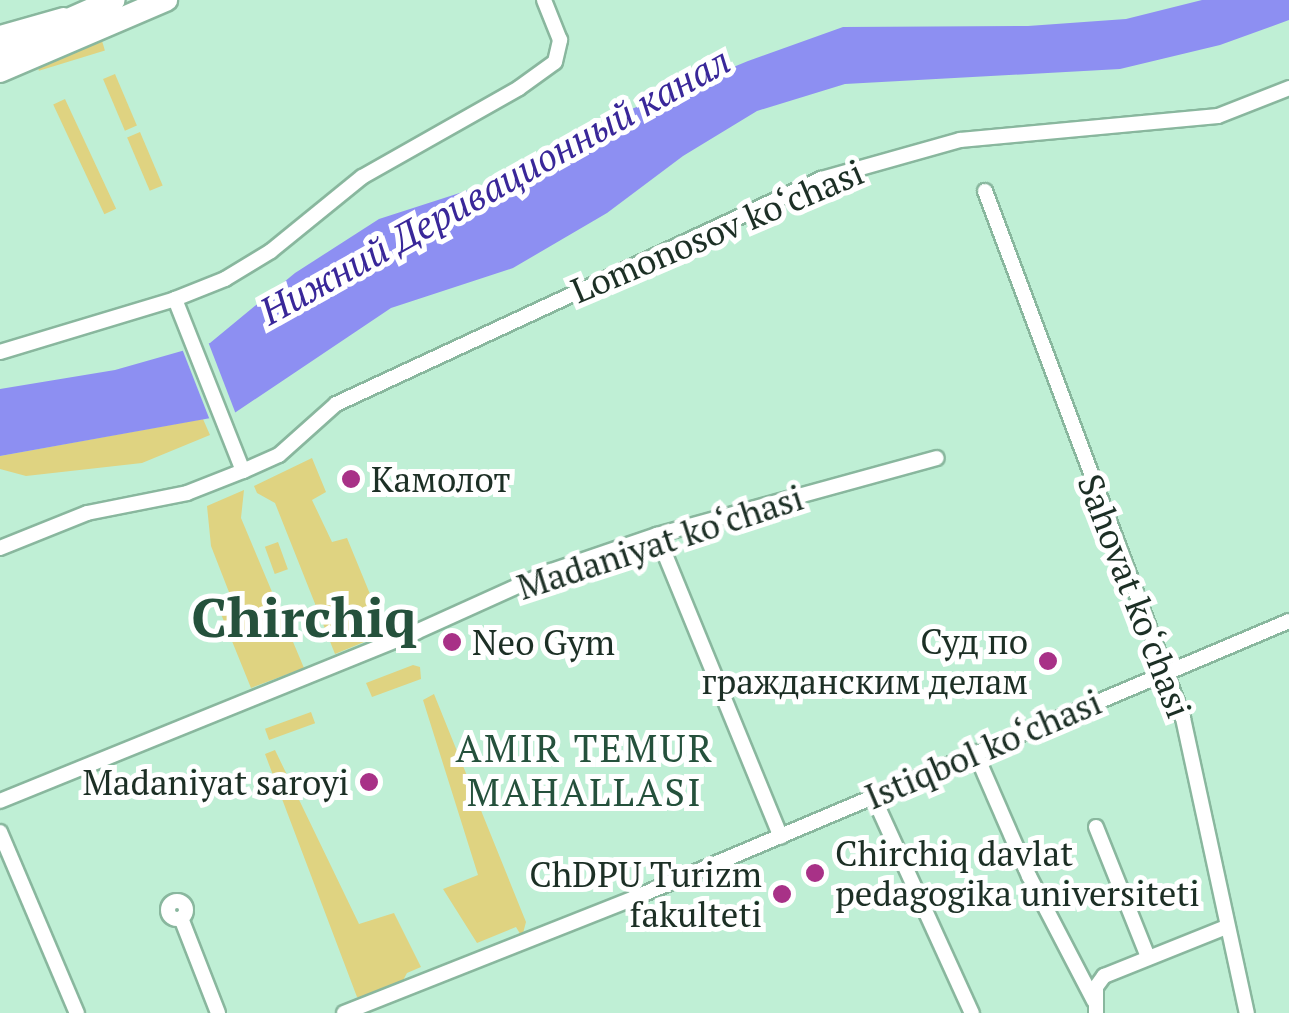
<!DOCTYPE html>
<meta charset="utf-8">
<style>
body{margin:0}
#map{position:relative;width:1289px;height:1013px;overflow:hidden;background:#bfefd5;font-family:"PT Serif",serif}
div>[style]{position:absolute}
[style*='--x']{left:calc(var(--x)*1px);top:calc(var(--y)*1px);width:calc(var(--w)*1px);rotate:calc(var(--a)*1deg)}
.green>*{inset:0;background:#dfd381;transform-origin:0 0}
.water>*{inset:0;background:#8d8ff2}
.pier>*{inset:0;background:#bfefd5}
.roads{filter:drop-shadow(2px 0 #89b79e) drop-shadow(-2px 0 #89b79e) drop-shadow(0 2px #89b79e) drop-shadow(0 -2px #89b79e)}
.street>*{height:14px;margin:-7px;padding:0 7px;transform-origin:7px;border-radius:7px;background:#fff}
.street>.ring{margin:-7px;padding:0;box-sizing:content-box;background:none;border:14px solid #fff;border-radius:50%}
.primary>*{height:22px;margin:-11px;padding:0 11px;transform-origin:11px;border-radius:11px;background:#fff}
.dots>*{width:28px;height:28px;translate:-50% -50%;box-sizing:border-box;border:5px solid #fff;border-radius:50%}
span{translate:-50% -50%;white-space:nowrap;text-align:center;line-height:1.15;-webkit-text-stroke:10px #fff;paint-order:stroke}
.street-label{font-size:35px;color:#1c2f25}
.poi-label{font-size:35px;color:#1c2f25}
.left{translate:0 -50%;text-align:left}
.right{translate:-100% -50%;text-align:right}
.water-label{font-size:38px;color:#392799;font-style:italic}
.neighbourhood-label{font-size:38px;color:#25513c;letter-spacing:2.5px}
.town-label{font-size:55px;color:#25513c;font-weight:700}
</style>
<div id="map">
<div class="green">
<i style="left:102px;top:41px;width:10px;height:69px;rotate:73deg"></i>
<i style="left:115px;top:74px;width:56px;height:13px;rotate:67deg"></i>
<i style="left:65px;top:99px;width:121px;height:13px;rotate:65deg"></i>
<i style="left:140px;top:132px;width:58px;height:14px;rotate:67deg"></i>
<i style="clip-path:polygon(203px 419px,210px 435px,142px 463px,26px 476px,0 469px,0 456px)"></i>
<i style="clip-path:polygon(312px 458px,326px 492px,312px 500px,332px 542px,347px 538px,386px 633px,335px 654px,275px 503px,257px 493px,254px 486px)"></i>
<i style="clip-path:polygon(244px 490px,241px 518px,304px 668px,251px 688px,221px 614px,234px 605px,211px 546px,207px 506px)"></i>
<i style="left:278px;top:542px;width:29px;height:14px;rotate:70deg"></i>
<i style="clip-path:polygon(413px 665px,420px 667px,421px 679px,372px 697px,366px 683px)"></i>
<i style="clip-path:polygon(434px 694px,526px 922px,522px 937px,516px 927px,477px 943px,443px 889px,478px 875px,423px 700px)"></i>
<i style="left:311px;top:712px;width:12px;height:49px;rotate:70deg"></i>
<i style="clip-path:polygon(275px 750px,359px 924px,394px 913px,421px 967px,407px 973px,400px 986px,365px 999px,357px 997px,265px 754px)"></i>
</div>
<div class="water">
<i style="clip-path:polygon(1202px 0,1289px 0,1289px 20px,1220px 45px,1120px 69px,845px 84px,757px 111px,683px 156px,607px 213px,513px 268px,391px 308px,233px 414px,0 456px,0 389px,115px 370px,210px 343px,295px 273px,379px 219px,512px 176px,622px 113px,748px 61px,843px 27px,1028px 26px,1126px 19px)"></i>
</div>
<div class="pier">
<i style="clip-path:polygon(207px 339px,237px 417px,234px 419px,211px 423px,181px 346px)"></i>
</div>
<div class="roads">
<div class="street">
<i style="--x:0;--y:33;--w:66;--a:-15.9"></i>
<i style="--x:985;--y:191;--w:563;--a:69.41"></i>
<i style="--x:1183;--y:718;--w:302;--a:77.8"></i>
<i style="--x:0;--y:352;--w:183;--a:-16.8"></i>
<i style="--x:175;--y:299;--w:54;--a:-21.8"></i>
<i style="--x:225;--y:279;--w:54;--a:-31.3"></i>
<i style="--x:271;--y:251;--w:117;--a:-39.1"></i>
<i style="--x:362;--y:177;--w:180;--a:-29.5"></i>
<i style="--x:519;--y:88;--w:44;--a:-35.8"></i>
<i style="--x:555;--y:62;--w:23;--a:-77"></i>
<i style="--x:560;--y:40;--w:43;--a:-111.8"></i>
<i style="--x:243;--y:471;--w:39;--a:-24"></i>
<i style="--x:279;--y:455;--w:76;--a:-41.8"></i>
<i style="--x:336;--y:404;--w:535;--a:-24.89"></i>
<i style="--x:821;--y:179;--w:144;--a:-15.7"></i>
<i style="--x:960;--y:140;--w:259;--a:-5.3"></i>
<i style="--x:1218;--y:116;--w:76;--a:-21.5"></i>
<i style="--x:657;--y:535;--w:326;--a:67.7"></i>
<i style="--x:0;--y:548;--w:94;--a:-21.9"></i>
<i style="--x:87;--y:513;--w:102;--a:-11.3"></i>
<i style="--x:187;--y:493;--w:60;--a:-21.4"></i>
<i style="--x:243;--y:471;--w:185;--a:-111.6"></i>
<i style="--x:975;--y:752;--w:135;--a:66.5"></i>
<i style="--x:1029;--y:876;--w:141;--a:62.5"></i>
<i style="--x:872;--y:794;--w:241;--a:65.5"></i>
<i style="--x:0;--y:801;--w:449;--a:-22.1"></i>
<i style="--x:416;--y:632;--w:148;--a:-24.3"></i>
<i style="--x:551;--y:571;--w:112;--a:-18.8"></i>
<i style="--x:657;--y:535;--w:290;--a:-15.4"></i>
<i style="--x:1096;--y:827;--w:140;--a:68.2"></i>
<i style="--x:0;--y:832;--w:197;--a:67"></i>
<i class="ring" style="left:168px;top:901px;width:4px;height:4px"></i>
<i style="--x:181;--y:918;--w:102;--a:68.7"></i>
<i style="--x:344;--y:1013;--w:312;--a:-21.6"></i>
<i style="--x:634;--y:898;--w:711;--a:-22.92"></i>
<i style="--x:1096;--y:1013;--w:26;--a:-90"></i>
<i style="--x:1096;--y:987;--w:14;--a:-54"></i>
<i style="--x:1104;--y:976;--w:131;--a:-21.9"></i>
</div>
<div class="primary">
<i style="--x:0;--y:50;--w:124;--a:-23.7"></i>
<i style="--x:0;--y:71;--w:181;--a:-23.2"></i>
</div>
</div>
<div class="dots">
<i style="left:351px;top:479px;background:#a83187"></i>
<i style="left:452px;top:642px;background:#a83187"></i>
<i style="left:1048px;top:661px;background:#a83187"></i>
<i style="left:369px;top:782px;background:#a83187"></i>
<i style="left:815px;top:873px;background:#a83187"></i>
<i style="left:782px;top:894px;background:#a83187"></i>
</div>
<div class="street-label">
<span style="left:717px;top:231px;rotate:-23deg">Lomonosov ko‘chasi</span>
<span style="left:660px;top:542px;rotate:-18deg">Madaniyat ko‘chasi</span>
<span style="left:1135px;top:596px;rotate:69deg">Sahovat ko‘chasi</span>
<span style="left:983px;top:749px;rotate:-23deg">Istiqbol ko‘chasi</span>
</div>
<div class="poi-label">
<span class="left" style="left:371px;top:479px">Камолот</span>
<span class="right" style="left:1028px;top:661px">Суд по<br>гражданским делам</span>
<span class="left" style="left:472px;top:642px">Neo Gym</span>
<span class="right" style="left:349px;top:782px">Madaniyat saroyi</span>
<span class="left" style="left:835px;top:873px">Chirchiq davlat<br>pedagogika universiteti</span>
<span class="right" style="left:762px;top:894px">ChDPU Turizm<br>fakulteti</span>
</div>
<div class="water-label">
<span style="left:495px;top:186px;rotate:-29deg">Нижний Деривационный канал</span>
</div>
<div class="neighbourhood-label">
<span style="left:585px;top:771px">AMIR TEMUR<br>MAHALLASI</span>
</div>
<div class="town-label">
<span style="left:304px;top:617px">Chirchiq</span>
</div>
</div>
